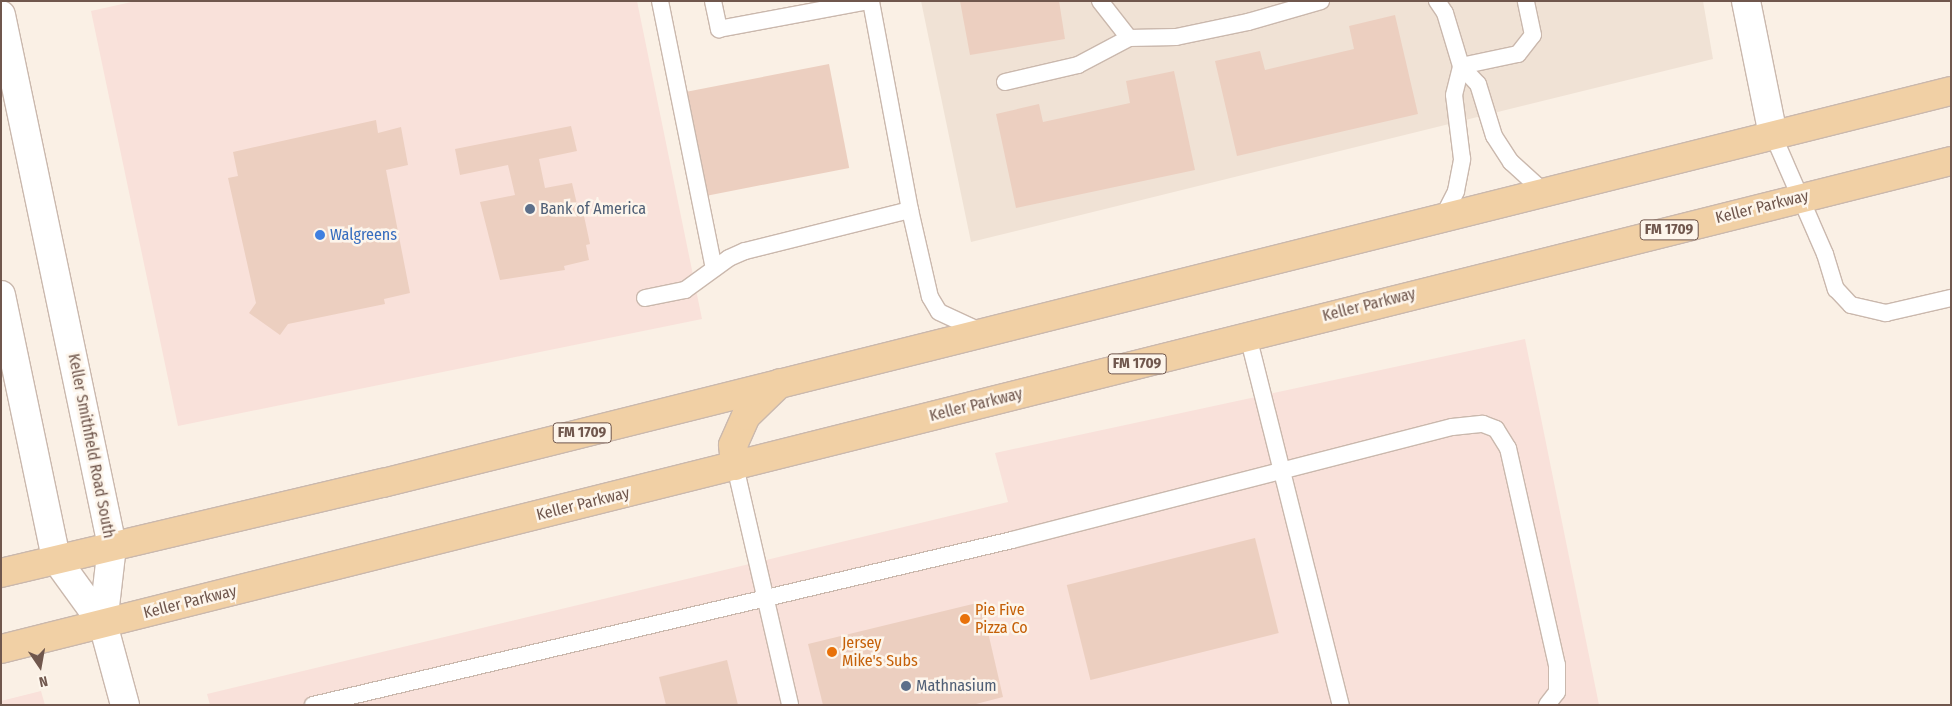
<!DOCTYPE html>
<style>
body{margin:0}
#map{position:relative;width:1952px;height:706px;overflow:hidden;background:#faf0e5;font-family:"Fira Sans Condensed",sans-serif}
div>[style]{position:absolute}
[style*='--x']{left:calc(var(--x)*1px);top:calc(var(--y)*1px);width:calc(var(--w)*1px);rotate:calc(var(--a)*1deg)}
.residential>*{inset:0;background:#f0e2d5}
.commercial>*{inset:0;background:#f9e1da}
.building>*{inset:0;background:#eccfc0;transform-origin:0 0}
.roads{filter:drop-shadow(1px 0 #cab8ad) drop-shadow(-1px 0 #cab8ad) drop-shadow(0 1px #cab8ad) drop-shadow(0 -1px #cab8ad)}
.lane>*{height:16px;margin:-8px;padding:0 8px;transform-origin:8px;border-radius:8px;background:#fff}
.street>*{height:28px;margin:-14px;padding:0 14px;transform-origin:14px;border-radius:14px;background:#fff}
.secondary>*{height:28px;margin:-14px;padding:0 14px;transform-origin:14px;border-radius:14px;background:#fff}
.primary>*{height:28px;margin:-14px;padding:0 14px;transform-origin:14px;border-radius:14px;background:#f1d0a5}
.dots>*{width:14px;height:14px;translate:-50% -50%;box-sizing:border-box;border:2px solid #fdf5eb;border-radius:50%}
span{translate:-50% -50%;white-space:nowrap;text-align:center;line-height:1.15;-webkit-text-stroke:5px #fdf5eb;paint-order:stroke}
.shield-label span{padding:1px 4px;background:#fdf5eb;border:1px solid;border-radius:4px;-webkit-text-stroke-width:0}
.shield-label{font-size:15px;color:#70574d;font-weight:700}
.street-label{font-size:16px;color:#70574d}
.service-label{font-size:16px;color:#4e5e75}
.left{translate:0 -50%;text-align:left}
.shop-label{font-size:16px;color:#366cbe}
.food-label{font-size:16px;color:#c56008}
.frame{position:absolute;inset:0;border:2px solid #70574d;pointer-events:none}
.north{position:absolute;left:15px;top:641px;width:50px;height:50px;-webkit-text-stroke:4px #fdf5eb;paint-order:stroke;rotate:168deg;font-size:14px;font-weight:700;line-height:20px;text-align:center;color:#70574d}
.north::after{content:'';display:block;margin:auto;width:18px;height:22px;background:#70574d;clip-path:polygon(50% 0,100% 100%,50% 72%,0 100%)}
</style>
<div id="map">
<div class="residential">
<i style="clip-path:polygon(921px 1px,1703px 1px,1713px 59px,971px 242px)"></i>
</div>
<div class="commercial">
<i style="clip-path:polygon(136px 1px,637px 1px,702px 319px,178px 426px,91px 11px)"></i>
<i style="clip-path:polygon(1525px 339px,1599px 705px,210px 705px,207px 694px,1008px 502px,995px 453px)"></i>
<i style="clip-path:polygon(41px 691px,45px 705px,1px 705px,1px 701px)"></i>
</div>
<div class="building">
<i style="clip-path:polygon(960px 1px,1059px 1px,1065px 39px,970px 55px)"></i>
<i style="clip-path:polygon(1395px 15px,1418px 114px,1237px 156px,1215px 61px,1260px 51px,1265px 70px,1354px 49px,1349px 26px)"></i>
<i style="left:829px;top:64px;width:106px;height:145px;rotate:79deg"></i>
<i style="clip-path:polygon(1174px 71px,1195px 170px,1016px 208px,996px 114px,1039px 104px,1043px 122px,1130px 103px,1126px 81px)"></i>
<i style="clip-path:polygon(376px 120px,378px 133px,401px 127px,408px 165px,386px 170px,410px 293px,384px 299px,385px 304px,288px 324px,280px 335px,249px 313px,256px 303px,228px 178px,238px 176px,233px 152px)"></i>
<i style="clip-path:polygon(571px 126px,577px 151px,539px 159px,545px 188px,572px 183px,580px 217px,584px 216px,590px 244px,586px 245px,589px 260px,564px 266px,565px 270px,500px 280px,480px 202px,515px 195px,508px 165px,460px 175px,455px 149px)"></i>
<i style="left:1255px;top:538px;width:98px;height:194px;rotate:76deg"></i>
<i style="clip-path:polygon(981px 602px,1003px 697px,972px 705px,823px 705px,808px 644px)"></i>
<i style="clip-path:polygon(727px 660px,738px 705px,666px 705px,659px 677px)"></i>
</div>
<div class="roads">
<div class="lane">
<i style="--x:660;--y:1;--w:273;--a:78.6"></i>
<i style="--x:713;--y:1;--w:29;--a:78"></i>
<i style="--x:719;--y:29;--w:153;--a:-10.6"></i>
<i style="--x:1100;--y:1;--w:47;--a:51.9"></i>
<i style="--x:1129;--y:38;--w:47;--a:-1.2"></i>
<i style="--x:1176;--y:37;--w:74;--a:-11.8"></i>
<i style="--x:1248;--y:22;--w:76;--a:-16"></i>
<i style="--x:1437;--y:1;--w:14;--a:56"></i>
<i style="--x:1445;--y:13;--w:55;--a:73.2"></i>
<i style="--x:1461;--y:66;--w:58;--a:-11.9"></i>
<i style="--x:1518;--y:54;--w:24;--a:-52"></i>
<i style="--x:1533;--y:35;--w:35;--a:-102"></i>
<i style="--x:1005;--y:82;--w:75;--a:-13.1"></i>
<i style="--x:1078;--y:65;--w:58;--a:-27.9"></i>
<i style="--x:1773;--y:135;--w:130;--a:66.4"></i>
<i style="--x:1825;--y:254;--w:37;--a:73"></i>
<i style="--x:1836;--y:289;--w:22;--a:47"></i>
<i style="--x:1851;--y:305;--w:36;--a:13"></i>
<i style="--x:1886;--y:313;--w:67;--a:-13"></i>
<i style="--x:910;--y:210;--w:89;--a:77.1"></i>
<i style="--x:930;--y:297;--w:17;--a:59"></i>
<i style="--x:939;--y:312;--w:47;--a:24.9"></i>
<i style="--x:1443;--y:217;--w:29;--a:-63"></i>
<i style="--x:1456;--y:191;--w:33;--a:-79"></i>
<i style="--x:1462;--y:159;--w:64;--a:-97.1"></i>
<i style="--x:1454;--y:95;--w:30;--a:-76"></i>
<i style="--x:1461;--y:66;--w:25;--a:47"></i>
<i style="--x:1478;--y:84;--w:54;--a:72.9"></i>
<i style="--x:1494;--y:136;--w:31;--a:57"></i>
<i style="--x:1511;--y:162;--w:45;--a:42.3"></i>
<i style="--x:645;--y:298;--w:41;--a:-11.3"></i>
<i style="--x:685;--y:290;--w:54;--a:-36"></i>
<i style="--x:729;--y:258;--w:17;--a:-24"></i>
<i style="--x:745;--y:251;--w:170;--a:-14"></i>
<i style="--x:910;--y:210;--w:213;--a:-100.6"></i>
<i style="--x:1248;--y:336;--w:381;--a:75.9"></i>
<i style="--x:735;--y:466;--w:245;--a:77"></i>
<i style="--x:313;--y:705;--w:718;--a:-13.28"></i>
<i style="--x:1012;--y:540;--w:454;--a:-14.4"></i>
<i style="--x:1452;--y:427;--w:31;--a:-6"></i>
<i style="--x:1483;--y:424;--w:14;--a:21"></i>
<i style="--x:1496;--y:429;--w:22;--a:58"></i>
<i style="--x:1508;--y:448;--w:222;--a:77.3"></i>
<i style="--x:1557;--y:665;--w:27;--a:90"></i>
<i style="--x:1557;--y:692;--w:16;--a:128"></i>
</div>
<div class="street">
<i style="--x:1746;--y:1;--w:137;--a:78.6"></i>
</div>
<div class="secondary">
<i style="--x:1;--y:15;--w:542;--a:78.19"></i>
<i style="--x:112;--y:546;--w:79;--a:96.6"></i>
<i style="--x:103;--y:624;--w:84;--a:74.8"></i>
<i style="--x:1;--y:295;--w:270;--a:78.2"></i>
<i style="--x:56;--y:559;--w:80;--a:54.1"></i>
</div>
<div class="primary">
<i style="--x:735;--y:466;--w:21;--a:-95"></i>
<i style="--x:733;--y:445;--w:32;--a:-66"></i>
<i style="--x:746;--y:416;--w:47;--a:-44.1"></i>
<i style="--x:1;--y:573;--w:392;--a:-13.3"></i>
<i style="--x:383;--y:483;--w:1616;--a:-14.04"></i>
<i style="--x:1;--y:649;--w:2010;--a:-14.05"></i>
</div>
</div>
<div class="dots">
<i style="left:530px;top:209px;background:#5c6f8a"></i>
<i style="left:320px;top:235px;background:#3f7fe0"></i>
<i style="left:965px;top:619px;background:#e8710a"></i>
<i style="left:832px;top:652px;background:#e8710a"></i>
<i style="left:906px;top:686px;background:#5c6f8a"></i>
</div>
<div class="shield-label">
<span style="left:1669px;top:230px">FM 1709</span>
<span style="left:1137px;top:364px">FM 1709</span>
<span style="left:582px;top:433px">FM 1709</span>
</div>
<div class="street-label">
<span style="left:1762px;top:207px;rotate:-14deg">Keller Parkway</span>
<span style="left:1369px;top:305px;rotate:-14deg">Keller Parkway</span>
<span style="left:976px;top:405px;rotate:-14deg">Keller Parkway</span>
<span style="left:91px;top:446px;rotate:79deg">Keller Smithfield Road South</span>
<span style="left:583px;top:504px;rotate:-14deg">Keller Parkway</span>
<span style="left:190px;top:602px;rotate:-14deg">Keller Parkway</span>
</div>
<div class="service-label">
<span class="left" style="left:540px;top:209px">Bank of America</span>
<span class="left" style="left:916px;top:686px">Mathnasium</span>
</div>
<div class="shop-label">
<span class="left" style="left:330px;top:235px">Walgreens</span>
</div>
<div class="food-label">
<span class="left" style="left:975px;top:619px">Pie Five<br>Pizza Co</span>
<span class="left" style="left:842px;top:652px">Jersey<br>Mike's Subs</span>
</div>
<div class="frame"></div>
<div class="north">N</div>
</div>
